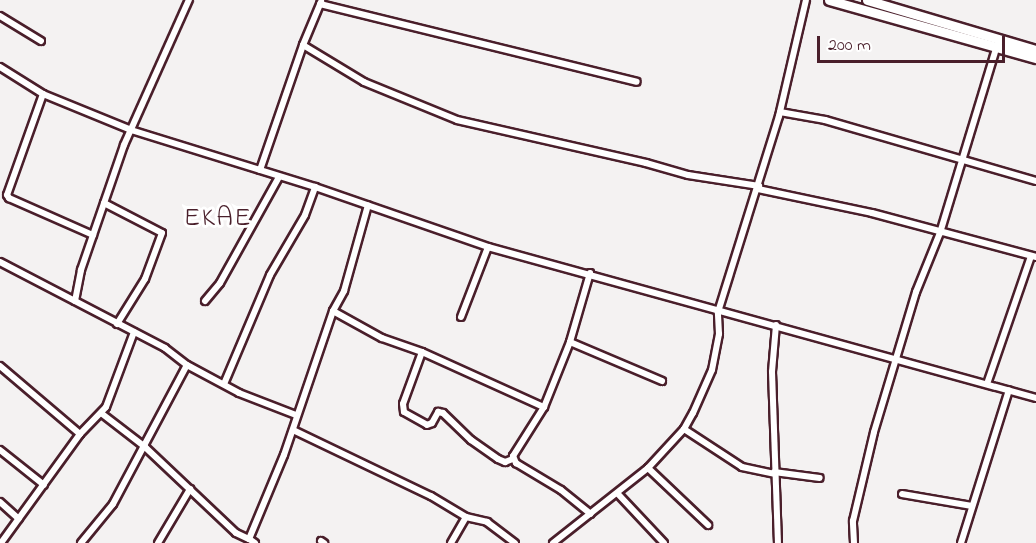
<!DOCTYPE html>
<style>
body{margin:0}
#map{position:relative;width:1036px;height:543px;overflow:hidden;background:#f4f2f2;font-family:"Indie Flower",sans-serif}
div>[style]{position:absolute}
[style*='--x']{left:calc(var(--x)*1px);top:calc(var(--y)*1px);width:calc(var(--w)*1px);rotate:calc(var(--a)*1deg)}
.roads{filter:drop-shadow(2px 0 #4a1f2b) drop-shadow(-2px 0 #4a1f2b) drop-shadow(0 2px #4a1f2b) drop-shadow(0 -2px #4a1f2b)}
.minor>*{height:6px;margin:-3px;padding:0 3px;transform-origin:3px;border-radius:3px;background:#fff}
.highway>*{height:9px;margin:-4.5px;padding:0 4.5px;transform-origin:4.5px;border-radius:4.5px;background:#fff}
span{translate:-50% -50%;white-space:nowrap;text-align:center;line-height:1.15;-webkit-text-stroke:6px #fff;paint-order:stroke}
.quarter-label{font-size:27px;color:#4a1f2b;letter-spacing:1.5px}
.scale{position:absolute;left:817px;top:36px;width:188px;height:27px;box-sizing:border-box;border:3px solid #4a1f2b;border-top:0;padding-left:8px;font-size:18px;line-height:21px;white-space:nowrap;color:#4a1f2b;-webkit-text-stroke:4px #fff;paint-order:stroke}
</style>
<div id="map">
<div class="roads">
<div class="minor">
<i style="--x:320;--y:4;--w:326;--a:13.8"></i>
<i style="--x:0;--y:16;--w:48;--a:31.4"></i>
<i style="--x:303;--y:45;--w:71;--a:31.2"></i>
<i style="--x:364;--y:82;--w:100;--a:22.2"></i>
<i style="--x:457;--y:120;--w:194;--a:12.8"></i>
<i style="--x:646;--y:163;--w:44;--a:15.9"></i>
<i style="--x:688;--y:175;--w:72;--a:8.8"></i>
<i style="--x:0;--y:67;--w:51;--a:32.1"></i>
<i style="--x:43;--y:94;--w:95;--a:22.2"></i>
<i style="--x:131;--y:130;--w:193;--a:17.2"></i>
<i style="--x:315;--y:187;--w:183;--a:19.1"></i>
<i style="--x:488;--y:247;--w:568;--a:15.41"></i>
<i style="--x:43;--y:94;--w:107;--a:109.6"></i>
<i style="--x:7;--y:195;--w:4;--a:56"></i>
<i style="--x:9;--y:198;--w:92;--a:23.8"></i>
<i style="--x:780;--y:112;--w:46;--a:10.1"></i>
<i style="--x:825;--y:120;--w:220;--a:16.1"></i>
<i style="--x:260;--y:170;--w:132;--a:-71"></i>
<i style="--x:303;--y:45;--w:47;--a:-67.3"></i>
<i style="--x:758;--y:189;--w:116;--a:11.9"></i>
<i style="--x:872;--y:213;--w:170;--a:15"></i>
<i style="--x:104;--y:203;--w:65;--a:27.3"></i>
<i style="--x:162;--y:233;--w:49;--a:110.3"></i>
<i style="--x:145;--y:279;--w:53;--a:121.9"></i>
<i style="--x:0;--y:262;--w:186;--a:27.5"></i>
<i style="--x:165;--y:348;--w:28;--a:38"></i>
<i style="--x:187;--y:365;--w:59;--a:28.3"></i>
<i style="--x:239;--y:393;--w:61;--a:21.1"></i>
<i style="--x:590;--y:273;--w:72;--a:106.2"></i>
<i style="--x:570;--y:342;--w:70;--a:111.8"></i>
<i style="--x:544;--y:407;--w:58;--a:122.3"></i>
<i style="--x:513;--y:456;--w:8;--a:67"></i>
<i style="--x:516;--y:463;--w:52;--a:31"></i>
<i style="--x:561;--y:490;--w:38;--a:39"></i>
<i style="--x:75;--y:301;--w:32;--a:-79"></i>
<i style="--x:81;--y:270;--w:132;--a:-71"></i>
<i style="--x:124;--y:145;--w:159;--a:-65.9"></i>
<i style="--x:205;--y:301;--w:23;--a:-50"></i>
<i style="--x:220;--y:283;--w:121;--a:-60.9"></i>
<i style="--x:333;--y:311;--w:56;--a:28.9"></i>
<i style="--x:382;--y:338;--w:42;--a:19.3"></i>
<i style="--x:422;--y:352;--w:134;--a:24.3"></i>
<i style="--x:461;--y:317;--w:75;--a:-68.9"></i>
<i style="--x:776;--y:325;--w:47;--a:94.9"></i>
<i style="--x:772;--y:372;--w:171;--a:88"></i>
<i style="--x:570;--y:342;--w:100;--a:23"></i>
<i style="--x:422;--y:352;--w:55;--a:110.1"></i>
<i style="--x:403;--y:404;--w:8;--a:83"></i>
<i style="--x:404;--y:412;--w:26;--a:29"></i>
<i style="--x:427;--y:425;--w:5;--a:-22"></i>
<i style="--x:432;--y:423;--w:13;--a:-61"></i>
<i style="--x:438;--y:412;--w:5;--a:11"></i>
<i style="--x:443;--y:413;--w:39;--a:44"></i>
<i style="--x:471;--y:440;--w:33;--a:35"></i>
<i style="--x:498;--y:459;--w:8;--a:23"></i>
<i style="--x:505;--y:462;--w:9;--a:-21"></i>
<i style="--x:0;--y:366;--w:105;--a:40.4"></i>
<i style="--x:224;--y:384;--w:118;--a:-67.1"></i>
<i style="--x:270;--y:275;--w:69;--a:-59.7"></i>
<i style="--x:305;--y:215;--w:30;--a:-70"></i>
<i style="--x:987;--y:384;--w:135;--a:-71"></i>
<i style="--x:101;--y:413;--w:56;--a:37.7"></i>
<i style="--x:145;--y:447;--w:125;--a:43.4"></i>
<i style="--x:236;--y:533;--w:14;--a:25"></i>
<i style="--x:684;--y:429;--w:69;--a:33.2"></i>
<i style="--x:742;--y:467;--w:33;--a:12"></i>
<i style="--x:293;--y:430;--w:153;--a:25.6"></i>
<i style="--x:431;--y:496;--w:41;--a:31"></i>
<i style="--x:466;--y:517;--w:22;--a:13"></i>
<i style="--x:487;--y:522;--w:35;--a:37"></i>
<i style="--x:0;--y:450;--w:56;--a:38.5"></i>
<i style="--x:648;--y:468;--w:83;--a:43.5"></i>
<i style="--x:774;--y:472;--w:46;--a:7.4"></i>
<i style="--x:618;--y:494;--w:67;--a:46.8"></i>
<i style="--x:902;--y:494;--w:71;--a:9.7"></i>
<i style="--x:0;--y:502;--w:25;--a:42"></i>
<i style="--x:321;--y:541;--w:4;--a:34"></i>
<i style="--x:1;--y:543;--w:135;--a:-54.1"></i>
<i style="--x:80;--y:434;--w:37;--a:-46"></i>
<i style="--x:106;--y:407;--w:80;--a:-69.5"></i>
<i style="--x:81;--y:543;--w:50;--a:-50.6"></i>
<i style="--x:113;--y:504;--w:157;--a:-62"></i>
<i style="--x:158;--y:543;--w:63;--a:-59.3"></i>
<i style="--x:255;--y:543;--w:7;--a:-146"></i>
<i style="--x:249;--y:539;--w:91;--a:-67.4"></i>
<i style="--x:284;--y:455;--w:152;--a:-71.2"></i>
<i style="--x:333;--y:311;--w:23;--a:-61"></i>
<i style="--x:344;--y:291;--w:89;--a:-74.4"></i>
<i style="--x:451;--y:543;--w:30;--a:-60"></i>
<i style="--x:553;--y:543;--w:121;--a:-38.3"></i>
<i style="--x:648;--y:468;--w:53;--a:-47.3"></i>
<i style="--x:684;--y:429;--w:18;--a:-61"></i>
<i style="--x:693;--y:413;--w:47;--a:-66.2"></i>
<i style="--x:712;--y:370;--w:37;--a:-79"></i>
<i style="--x:719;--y:334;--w:22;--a:-93"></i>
<i style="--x:718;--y:312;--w:205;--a:-72.7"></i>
<i style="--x:779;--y:116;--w:119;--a:-76.9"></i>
<i style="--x:854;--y:543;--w:22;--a:-93"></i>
<i style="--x:853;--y:521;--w:91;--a:-76.7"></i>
<i style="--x:874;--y:432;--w:146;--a:-73.3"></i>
<i style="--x:916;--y:292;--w:64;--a:-67.9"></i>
<i style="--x:940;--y:233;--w:196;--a:-73.1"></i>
<i style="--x:961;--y:543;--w:160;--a:-72.6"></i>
</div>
<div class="highway">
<i style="--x:829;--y:0;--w:215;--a:15.7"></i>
<i style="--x:867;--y:0;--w:176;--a:16.5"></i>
</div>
</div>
<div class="quarter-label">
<span style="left:218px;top:219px">EKAE</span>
</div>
<div class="scale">200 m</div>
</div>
